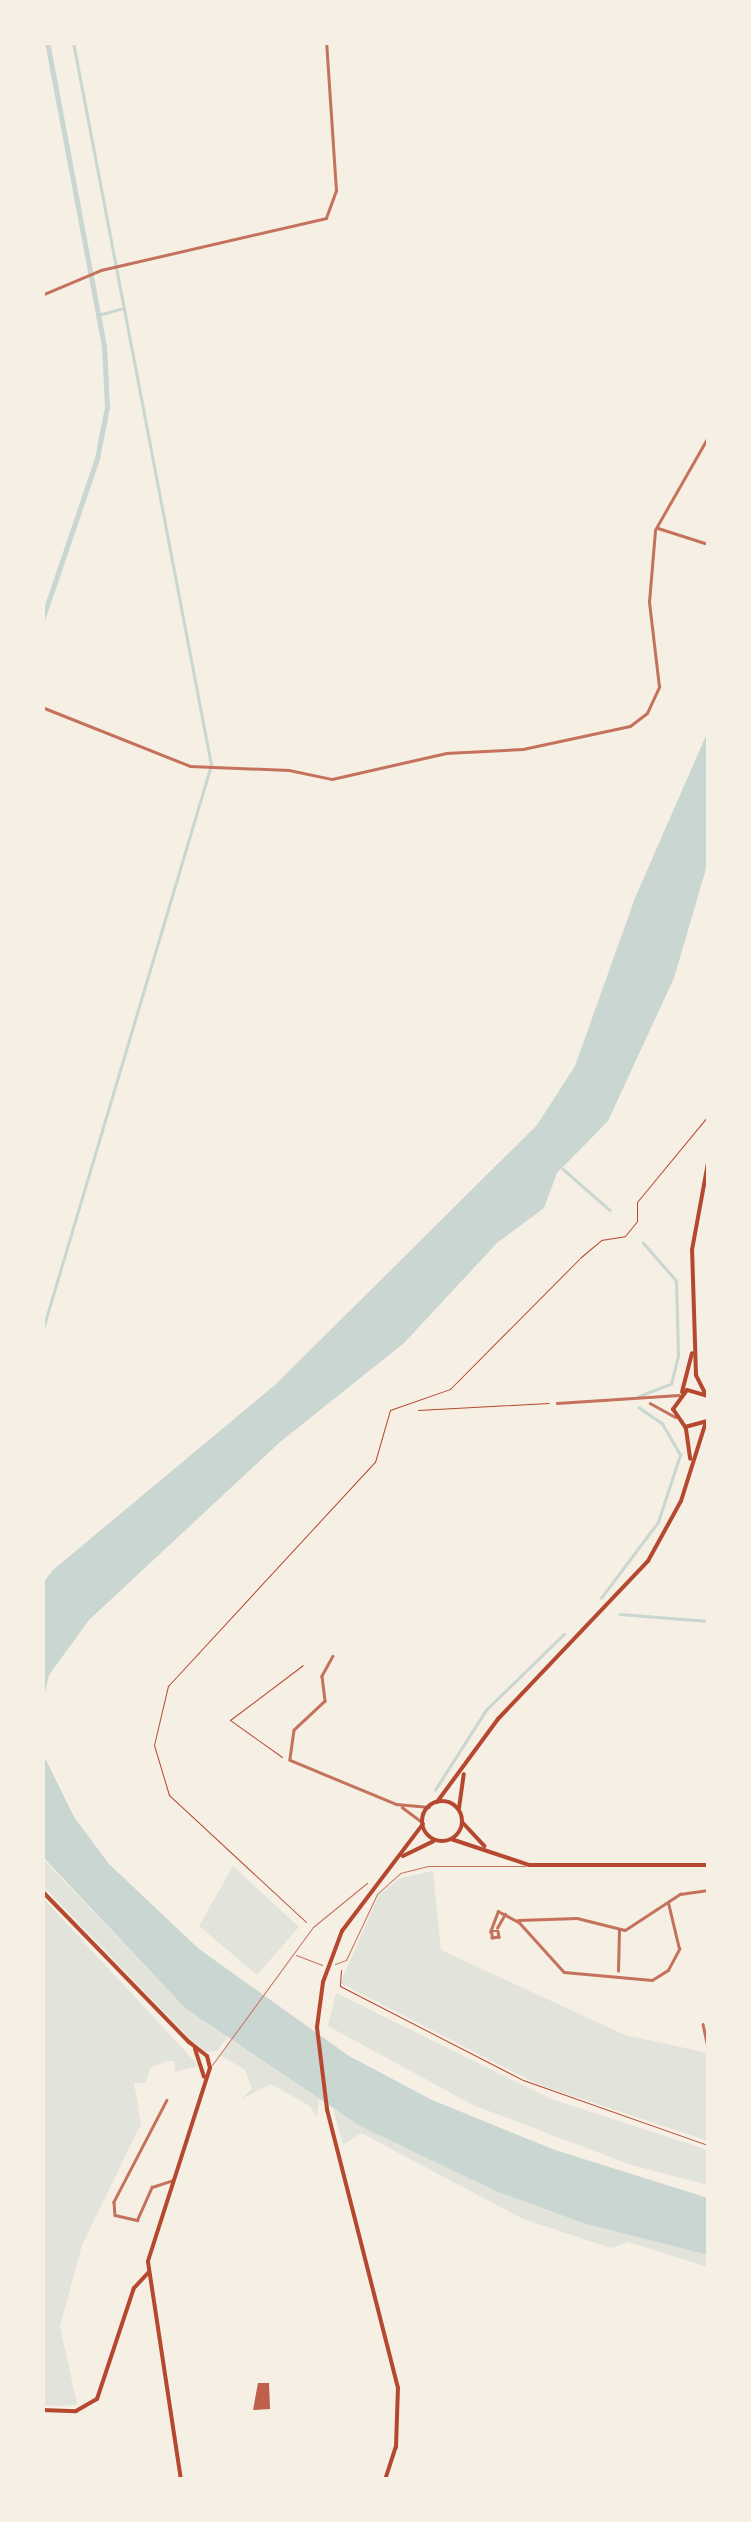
<!DOCTYPE html>
<style>
body{margin:0}
#map{position:relative;width:751px;height:2522px;overflow:hidden;background:#f6efe4;font-family:"Source Sans 3",sans-serif}
div>[style]{position:absolute}
[style*='--x']{left:calc(var(--x)*1px);top:calc(var(--y)*1px);width:calc(var(--w)*1px);rotate:calc(var(--a)*1deg)}
.green>*{inset:0;background:#e2e4dc}
.water>*{inset:0;background:#c9d6d2}
.stream>*{height:2.5px;margin:-1.25px;padding:0 1.25px;transform-origin:1.25px;border-radius:1.25px;background:#c9d6d2}
.canal>*{height:5px;margin:-2.5px;padding:0 2.5px;transform-origin:2.5px;border-radius:2.5px;background:#c9d6d2}
.building>*{inset:0;background:#bf614a}
.path>*{height:1px;margin:-0.5px;padding:0 0.5px;transform-origin:0.5px;border-radius:0.5px;background:#b5482f}
.pedestrian>*{height:1px;margin:-0.5px;padding:0 0.5px;transform-origin:0.5px;border-radius:0.5px;background:#c5725c}
.minor>*{height:2.5px;margin:-1.25px;padding:0 1.25px;transform-origin:1.25px;border-radius:1.25px;background:#c5725c}
.secondary>*{height:4px;margin:-2px;padding:0 2px;transform-origin:2px;border-radius:2px;background:#b5482f}
.primary>*{height:4px;margin:-2px;padding:0 2px;transform-origin:2px;border-radius:2px;background:#b5482f}
.primary>.ring{margin:-2px;padding:0;box-sizing:content-box;background:none;border:4px solid #b5482f;border-radius:50%}
span{translate:-50% -50%;white-space:nowrap;text-align:center;line-height:1.15;-webkit-text-stroke:10px #f6efe4;paint-order:stroke}
.frame{position:absolute;inset:0;border:45px solid #f6efe4;pointer-events:none}
</style>
<div id="map">
<div class="green">
<i style="clip-path:polygon(42px 1858px,185px 2008px,229px 2035px,217px 2051px,207px 2052px,191px 2040px,43px 1886px)"></i>
<i style="clip-path:polygon(233px 1866px,299px 1927px,257px 1975px,199px 1926px)"></i>
<i style="clip-path:polygon(433px 1871px,441px 1950px,625px 2035px,708px 2053px,708px 2141px,537px 2084px,340px 1983px,379px 1895px,400px 1878px)"></i>
<i style="clip-path:polygon(42px 1897px,199px 2066px,175px 2072px,174px 2061px,167px 2061px,150px 2068px,146px 2083px,134px 2083px,141px 2124px,82px 2245px,60px 2326px,77px 2404px,64px 2406px,42px 2405px)"></i>
<i style="clip-path:polygon(336px 1993px,551px 2099px,708px 2150px,708px 2185px,631px 2165px,473px 2105px,328px 2026px)"></i>
<i style="clip-path:polygon(234px 2038px,319px 2099px,317px 2118px,310px 2106px,271px 2084px,241px 2099px,252px 2089px,245px 2070px,220px 2055px)"></i>
<i style="clip-path:polygon(333px 2109px,498px 2192px,586px 2224px,708px 2255px,708px 2267px,628px 2242px,611px 2248px,523px 2219px,361px 2133px,343px 2145px)"></i>
</div>
<div class="water">
<i style="clip-path:polygon(708px 731px,708px 862px,674px 978px,608px 1121px,557px 1173px,544px 1208px,497px 1243px,404px 1343px,280px 1442px,89px 1620px,49px 1675px,43px 1701px,43px 1583px,53px 1570px,276px 1384px,537px 1125px,575px 1066px,635px 898px)"></i>
<i style="clip-path:polygon(42px 1752px,74px 1817px,109px 1864px,199px 1949px,349px 2056px,432px 2100px,555px 2150px,708px 2198px,708px 2255px,586px 2224px,498px 2192px,360px 2126px,185px 2008px,43px 1857px)"></i>
</div>
<div class="stream">
<i style="--x:98;--y:315;--w:24;--a:-15"></i>
<i style="--x:563;--y:1169;--w:62;--a:41.1"></i>
<i style="--x:42;--y:1332;--w:592;--a:-73.4"></i>
<i style="--x:211;--y:765;--w:736;--a:-100.81"></i>
<i style="--x:639;--y:1396;--w:34;--a:-21"></i>
<i style="--x:671;--y:1384;--w:29;--a:-76"></i>
<i style="--x:678;--y:1356;--w:75;--a:-91.5"></i>
<i style="--x:676;--y:1281;--w:50;--a:-131"></i>
<i style="--x:601;--y:1598;--w:95;--a:-53.1"></i>
<i style="--x:658;--y:1522;--w:71;--a:-71.8"></i>
<i style="--x:680;--y:1455;--w:36;--a:-120"></i>
<i style="--x:662;--y:1424;--w:28;--a:-145"></i>
<i style="--x:620;--y:1614;--w:88;--a:4.5"></i>
<i style="--x:435;--y:1790;--w:95;--a:-57.5"></i>
<i style="--x:486;--y:1710;--w:109;--a:-44.3"></i>
</div>
<div class="canal">
<i style="--x:42;--y:620;--w:171;--a:-71.2"></i>
<i style="--x:97;--y:458;--w:52;--a:-78.9"></i>
<i style="--x:107;--y:407;--w:61;--a:-92.8"></i>
<i style="--x:104;--y:346;--w:309;--a:-100.6"></i>
</div>
<div class="building">
<i style="clip-path:polygon(258px 2383px,269px 2383px,270px 2409px,253px 2410px)"></i>
</div>
<div class="path">
<i style="--x:418;--y:1410;--w:131;--a:-3.1"></i>
<i style="--x:282;--y:1757;--w:64;--a:-144.6"></i>
<i style="--x:230;--y:1720;--w:91;--a:-37"></i>
<i style="--x:306;--y:1922;--w:187;--a:-137.2"></i>
<i style="--x:169;--y:1795;--w:52;--a:-106.7"></i>
<i style="--x:154;--y:1745;--w:61;--a:-76.7"></i>
<i style="--x:168;--y:1686;--w:305;--a:-47.3"></i>
<i style="--x:375;--y:1462;--w:54;--a:-73.9"></i>
<i style="--x:390;--y:1410;--w:64;--a:-19.3"></i>
<i style="--x:450;--y:1389;--w:186;--a:-45.2"></i>
<i style="--x:581;--y:1257;--w:26;--a:-40"></i>
<i style="--x:601;--y:1240;--w:24;--a:-9"></i>
<i style="--x:625;--y:1236;--w:19;--a:-51"></i>
<i style="--x:637;--y:1221;--w:19;--a:-90"></i>
<i style="--x:637;--y:1202;--w:112;--a:-50.5"></i>
<i style="--x:341;--y:1970;--w:16;--a:94"></i>
<i style="--x:340;--y:1986;--w:206;--a:27.2"></i>
<i style="--x:523;--y:2080;--w:196;--a:19.4"></i>
</div>
<div class="pedestrian">
<i style="--x:296;--y:1955;--w:28;--a:21"></i>
<i style="--x:335;--y:1964;--w:12;--a:-20"></i>
<i style="--x:346;--y:1960;--w:73;--a:-64.8"></i>
<i style="--x:377;--y:1894;--w:31;--a:-42"></i>
<i style="--x:400;--y:1873;--w:29;--a:-14"></i>
<i style="--x:428;--y:1866;--w:97;--a:0"></i>
<i style="--x:212;--y:2065;--w:171;--a:-53.8"></i>
<i style="--x:313;--y:1927;--w:70;--a:-39.2"></i>
</div>
<div class="minor">
<i style="--x:42;--y:295;--w:64;--a:-23"></i>
<i style="--x:101;--y:270;--w:231;--a:-13"></i>
<i style="--x:326;--y:218;--w:29;--a:-70"></i>
<i style="--x:336;--y:191;--w:149;--a:-93.8"></i>
<i style="--x:658;--y:528;--w:52;--a:17.7"></i>
<i style="--x:42;--y:707;--w:159;--a:21.7"></i>
<i style="--x:190;--y:766;--w:99;--a:2.3"></i>
<i style="--x:289;--y:770;--w:44;--a:11.8"></i>
<i style="--x:332;--y:779;--w:117;--a:-12.8"></i>
<i style="--x:446;--y:753;--w:77;--a:-3"></i>
<i style="--x:523;--y:749;--w:109;--a:-12.1"></i>
<i style="--x:630;--y:726;--w:21;--a:-37"></i>
<i style="--x:647;--y:713;--w:29;--a:-65"></i>
<i style="--x:659;--y:687;--w:86;--a:-96.7"></i>
<i style="--x:649;--y:602;--w:72;--a:-85.2"></i>
<i style="--x:655;--y:530;--w:107;--a:-60.3"></i>
<i style="--x:557;--y:1403;--w:122;--a:-3.8"></i>
<i style="--x:650;--y:1403;--w:29;--a:29"></i>
<i style="--x:333;--y:1656;--w:23;--a:119"></i>
<i style="--x:322;--y:1676;--w:25;--a:83"></i>
<i style="--x:325;--y:1701;--w:42;--a:136.9"></i>
<i style="--x:294;--y:1730;--w:30;--a:98"></i>
<i style="--x:290;--y:1760;--w:115;--a:22.5"></i>
<i style="--x:396;--y:1804;--w:33;--a:5"></i>
<i style="--x:402;--y:1807;--w:26;--a:37"></i>
<i style="--x:518;--y:1920;--w:59;--a:-1.9"></i>
<i style="--x:577;--y:1918;--w:49;--a:14"></i>
<i style="--x:625;--y:1930;--w:66;--a:-33.2"></i>
<i style="--x:680;--y:1894;--w:28;--a:-8"></i>
<i style="--x:497;--y:1928;--w:16;--a:-60"></i>
<i style="--x:491;--y:1931;--w:7;--a:0"></i>
<i style="--x:498;--y:1931;--w:6;--a:81"></i>
<i style="--x:499;--y:1937;--w:7;--a:172"></i>
<i style="--x:492;--y:1938;--w:7;--a:-98"></i>
<i style="--x:490;--y:1932;--w:22;--a:-69"></i>
<i style="--x:498;--y:1911;--w:24;--a:28"></i>
<i style="--x:519;--y:1922;--w:67;--a:48"></i>
<i style="--x:564;--y:1972;--w:88;--a:5.2"></i>
<i style="--x:652;--y:1980;--w:19;--a:-32"></i>
<i style="--x:668;--y:1970;--w:24;--a:-62"></i>
<i style="--x:679;--y:1949;--w:47;--a:-103.4"></i>
<i style="--x:618;--y:1971;--w:41;--a:-88.6"></i>
<i style="--x:703;--y:2024;--w:25;--a:78"></i>
<i style="--x:167;--y:2100;--w:115;--a:117.5"></i>
<i style="--x:114;--y:2202;--w:13;--a:86"></i>
<i style="--x:115;--y:2215;--w:23;--a:13"></i>
<i style="--x:137;--y:2220;--w:36;--a:-66"></i>
<i style="--x:152;--y:2187;--w:20;--a:-18"></i>
</div>
<div class="secondary">
<i style="--x:462;--y:1822;--w:33;--a:47"></i>
<i style="--x:451;--y:1839;--w:82;--a:18.4"></i>
<i style="--x:529;--y:1865;--w:179;--a:0"></i>
<i style="--x:42;--y:1891;--w:211;--a:45.8"></i>
<i style="--x:195;--y:2049;--w:29;--a:72"></i>
<i style="--x:42;--y:2410;--w:34;--a:2"></i>
<i style="--x:76;--y:2411;--w:24;--a:-30"></i>
<i style="--x:97;--y:2399;--w:117;--a:-71.6"></i>
<i style="--x:134;--y:2288;--w:22;--a:-47"></i>
<i style="--x:181;--y:2480;--w:221;--a:-98.6"></i>
<i style="--x:148;--y:2261;--w:203;--a:-72.2"></i>
<i style="--x:210;--y:2068;--w:12;--a:-104"></i>
<i style="--x:207;--y:2056;--w:23;--a:-142"></i>
</div>
<div class="primary">
<i style="--x:682;--y:1392;--w:40;--a:-75.6"></i>
<i style="--x:705;--y:1393;--w:20;--a:-117"></i>
<i style="--x:696;--y:1375;--w:125;--a:-91.8"></i>
<i style="--x:692;--y:1250;--w:88;--a:-79.6"></i>
<i style="--x:708;--y:1396;--w:22;--a:-164"></i>
<i style="--x:687;--y:1390;--w:24;--a:126"></i>
<i style="--x:673;--y:1409;--w:22;--a:56"></i>
<i style="--x:685;--y:1427;--w:24;--a:-15"></i>
<i style="--x:686;--y:1429;--w:30;--a:82"></i>
<i class="ring" style="left:422px;top:1801px;width:36px;height:36px"></i>
<i style="--x:437;--y:1802;--w:103;--a:-53.7"></i>
<i style="--x:498;--y:1719;--w:218;--a:-46.5"></i>
<i style="--x:648;--y:1561;--w:68;--a:-61.2"></i>
<i style="--x:681;--y:1501;--w:80;--a:-72.5"></i>
<i style="--x:459;--y:1808;--w:34;--a:-82"></i>
<i style="--x:403;--y:1856;--w:34;--a:-26"></i>
<i style="--x:385;--y:2480;--w:35;--a:-72"></i>
<i style="--x:396;--y:2447;--w:59;--a:-88.1"></i>
<i style="--x:398;--y:2388;--w:288;--a:-104.3"></i>
<i style="--x:327;--y:2109;--w:83;--a:-97"></i>
<i style="--x:317;--y:2027;--w:45;--a:-82.4"></i>
<i style="--x:323;--y:1982;--w:54;--a:-69.6"></i>
<i style="--x:342;--y:1931;--w:134;--a:-52.9"></i>
</div>
<div class="frame"></div>
</div>
